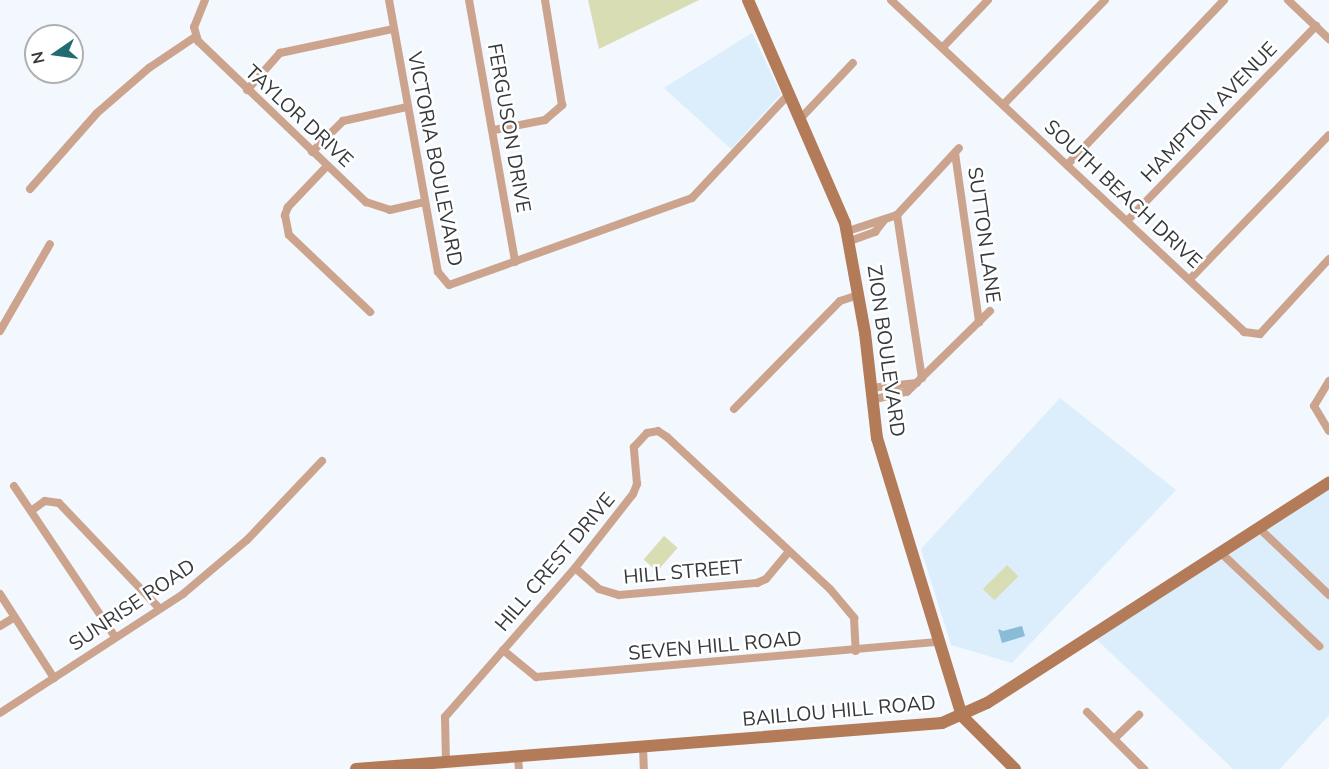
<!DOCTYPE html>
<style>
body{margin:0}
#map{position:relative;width:1329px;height:769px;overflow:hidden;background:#f2f8fd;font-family:"Nunito Sans",sans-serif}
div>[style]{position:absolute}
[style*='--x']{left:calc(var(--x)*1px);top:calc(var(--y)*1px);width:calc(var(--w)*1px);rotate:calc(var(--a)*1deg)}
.built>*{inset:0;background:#dcedfb}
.green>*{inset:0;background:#d8ddb4;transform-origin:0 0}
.water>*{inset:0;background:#8abbd7}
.minor>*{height:8px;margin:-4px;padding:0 4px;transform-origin:4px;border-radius:4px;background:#cca48e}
.secondary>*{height:12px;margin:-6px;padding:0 6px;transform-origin:6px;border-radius:6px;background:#b47b59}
span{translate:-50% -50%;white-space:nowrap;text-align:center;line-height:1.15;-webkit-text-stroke:5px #fff;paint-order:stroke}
.street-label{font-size:20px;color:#363a3d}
.north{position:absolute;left:24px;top:24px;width:60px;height:60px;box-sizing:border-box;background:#fff;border:2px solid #afb0b1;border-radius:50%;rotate:257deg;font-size:16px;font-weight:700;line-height:24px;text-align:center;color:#363a3d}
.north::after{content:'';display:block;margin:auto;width:21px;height:27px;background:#206c70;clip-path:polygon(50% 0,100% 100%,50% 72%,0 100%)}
</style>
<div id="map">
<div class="built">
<i style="clip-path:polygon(752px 33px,781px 94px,731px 149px,664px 88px)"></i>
<i style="clip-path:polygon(1060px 398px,1176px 490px,1012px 663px,951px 645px,921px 549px)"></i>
<i style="clip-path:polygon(1329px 490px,1329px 715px,1280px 769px,1233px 769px,1094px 637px)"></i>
</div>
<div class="green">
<i style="clip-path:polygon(588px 0,699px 0,599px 49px)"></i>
<i style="left:664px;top:536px;width:18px;height:31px;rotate:41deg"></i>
<i style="left:1007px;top:565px;width:16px;height:34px;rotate:45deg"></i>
</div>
<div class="water">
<i style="clip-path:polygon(1022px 626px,1025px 636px,1002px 643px,998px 629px,1003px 631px)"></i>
</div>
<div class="minor">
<i style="--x:205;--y:0;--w:29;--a:112"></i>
<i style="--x:194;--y:27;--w:15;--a:74"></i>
<i style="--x:198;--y:41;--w:233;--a:43.8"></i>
<i style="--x:366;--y:202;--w:25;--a:18"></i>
<i style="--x:390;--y:210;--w:36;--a:-13"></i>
<i style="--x:389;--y:0;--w:276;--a:79.8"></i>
<i style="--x:438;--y:272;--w:17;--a:50"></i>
<i style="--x:449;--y:285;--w:258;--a:-19.7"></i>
<i style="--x:692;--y:198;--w:142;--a:-47"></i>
<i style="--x:469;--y:0;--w:266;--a:80"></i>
<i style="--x:891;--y:0;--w:485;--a:43.2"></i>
<i style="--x:1244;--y:332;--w:16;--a:7"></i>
<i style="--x:1260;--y:334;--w:102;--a:-47.4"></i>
<i style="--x:1288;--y:0;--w:57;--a:43.6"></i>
<i style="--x:943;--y:47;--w:65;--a:-46.2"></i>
<i style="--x:247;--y:90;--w:50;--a:-48.3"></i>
<i style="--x:280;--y:53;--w:116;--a:-12"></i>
<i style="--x:1003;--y:105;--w:146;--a:-45.8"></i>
<i style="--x:800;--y:119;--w:77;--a:-46.6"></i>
<i style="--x:494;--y:130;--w:52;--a:-11.1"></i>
<i style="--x:545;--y:120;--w:23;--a:-41"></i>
<i style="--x:562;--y:105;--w:106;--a:-99.2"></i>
<i style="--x:312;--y:152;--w:44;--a:-45"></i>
<i style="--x:343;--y:121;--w:66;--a:-12.3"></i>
<i style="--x:955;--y:153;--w:171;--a:81.9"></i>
<i style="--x:1067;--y:165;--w:228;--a:-46.4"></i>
<i style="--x:327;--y:166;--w:57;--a:133.6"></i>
<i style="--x:288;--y:207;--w:9;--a:111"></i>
<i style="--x:285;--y:215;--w:20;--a:79"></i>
<i style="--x:289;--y:235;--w:112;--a:43.5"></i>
<i style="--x:30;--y:189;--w:101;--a:-48.6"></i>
<i style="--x:97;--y:113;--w:69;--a:-40.9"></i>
<i style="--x:149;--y:68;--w:55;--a:-34"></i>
<i style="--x:897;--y:215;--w:165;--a:81.3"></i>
<i style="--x:1127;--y:221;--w:272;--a:-45.9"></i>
<i style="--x:848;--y:231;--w:52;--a:-18.1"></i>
<i style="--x:897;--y:215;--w:91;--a:-47.2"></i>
<i style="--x:850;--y:241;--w:27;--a:-20"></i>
<i style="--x:875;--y:232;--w:16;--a:-52"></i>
<i style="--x:1190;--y:279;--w:200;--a:-46"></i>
<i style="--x:0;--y:331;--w:100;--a:-60.1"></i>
<i style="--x:1329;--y:381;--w:29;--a:121"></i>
<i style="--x:1314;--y:406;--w:29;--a:59"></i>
<i style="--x:870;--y:388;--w:47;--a:-6.1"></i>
<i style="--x:871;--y:400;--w:37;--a:-13"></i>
<i style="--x:907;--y:392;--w:116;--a:-44.3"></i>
<i style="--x:734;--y:409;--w:151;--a:-45.5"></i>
<i style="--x:840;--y:301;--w:20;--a:-18"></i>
<i style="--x:14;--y:486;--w:182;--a:56.2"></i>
<i style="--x:31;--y:511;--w:17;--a:-36"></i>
<i style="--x:45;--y:501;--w:14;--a:8"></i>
<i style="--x:59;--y:503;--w:146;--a:46.4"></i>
<i style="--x:1259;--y:528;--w:97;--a:43.7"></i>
<i style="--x:1220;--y:552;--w:137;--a:43.5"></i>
<i style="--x:575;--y:568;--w:32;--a:41"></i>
<i style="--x:599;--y:589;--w:21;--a:17"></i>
<i style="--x:619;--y:595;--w:139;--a:-5"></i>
<i style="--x:757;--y:583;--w:10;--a:-24"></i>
<i style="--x:766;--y:579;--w:35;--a:-50"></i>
<i style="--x:0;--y:594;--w:100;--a:57.3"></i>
<i style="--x:0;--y:626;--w:17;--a:-31"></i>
<i style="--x:503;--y:650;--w:43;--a:39.3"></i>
<i style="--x:536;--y:677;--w:406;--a:-5"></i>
<i style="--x:1087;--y:712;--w:81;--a:45"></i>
<i style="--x:0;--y:713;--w:218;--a:-33"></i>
<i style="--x:183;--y:594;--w:84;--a:-40.2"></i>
<i style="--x:247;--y:540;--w:109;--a:-46.5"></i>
<i style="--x:1114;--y:739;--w:35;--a:-44"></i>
<i style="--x:643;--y:746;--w:23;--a:88"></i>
<i style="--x:518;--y:756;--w:13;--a:86"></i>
<i style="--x:446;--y:762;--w:45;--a:-91.3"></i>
<i style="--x:445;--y:717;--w:198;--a:-48.9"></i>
<i style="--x:575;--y:568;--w:94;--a:-51.9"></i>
<i style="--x:633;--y:494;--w:11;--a:-68"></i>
<i style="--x:637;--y:484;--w:37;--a:-95"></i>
<i style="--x:634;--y:447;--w:19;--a:-47"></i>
<i style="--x:647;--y:433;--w:11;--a:-10"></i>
<i style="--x:658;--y:431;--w:11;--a:34"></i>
<i style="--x:667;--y:437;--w:223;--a:43"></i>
<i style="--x:830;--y:589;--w:38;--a:50"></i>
<i style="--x:854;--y:618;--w:33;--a:87"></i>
</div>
<div class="secondary">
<i style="--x:748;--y:0;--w:243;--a:66.5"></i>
<i style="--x:845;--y:223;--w:112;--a:79.7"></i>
<i style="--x:865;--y:333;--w:106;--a:83.5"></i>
<i style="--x:877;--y:438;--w:291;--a:73"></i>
<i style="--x:962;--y:716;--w:75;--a:45"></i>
<i style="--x:356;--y:769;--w:588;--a:-4.49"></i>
<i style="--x:942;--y:723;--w:49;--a:-24"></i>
<i style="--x:987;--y:703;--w:407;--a:-32.8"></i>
</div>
<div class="street-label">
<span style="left:1209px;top:112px;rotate:-46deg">HAMPTON AVENUE</span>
<span style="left:299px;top:116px;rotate:43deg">TAYLOR DRIVE</span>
<span style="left:509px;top:128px;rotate:80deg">FERGUSON DRIVE</span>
<span style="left:435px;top:159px;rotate:79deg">VICTORIA BOULEVARD</span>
<span style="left:1123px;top:194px;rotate:43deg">SOUTH BEACH DRIVE</span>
<span style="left:984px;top:235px;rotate:82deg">SUTTON LANE</span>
<span style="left:886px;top:351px;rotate:82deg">ZION BOULEVARD</span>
<span style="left:555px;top:562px;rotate:-50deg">HILL CREST DRIVE</span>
<span style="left:683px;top:572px;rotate:-5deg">HILL STREET</span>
<span style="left:132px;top:605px;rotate:-34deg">SUNRISE ROAD</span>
<span style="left:715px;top:646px;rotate:-5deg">SEVEN HILL ROAD</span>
<span style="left:839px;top:711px;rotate:-5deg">BAILLOU HILL ROAD</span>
</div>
<div class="north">N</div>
</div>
